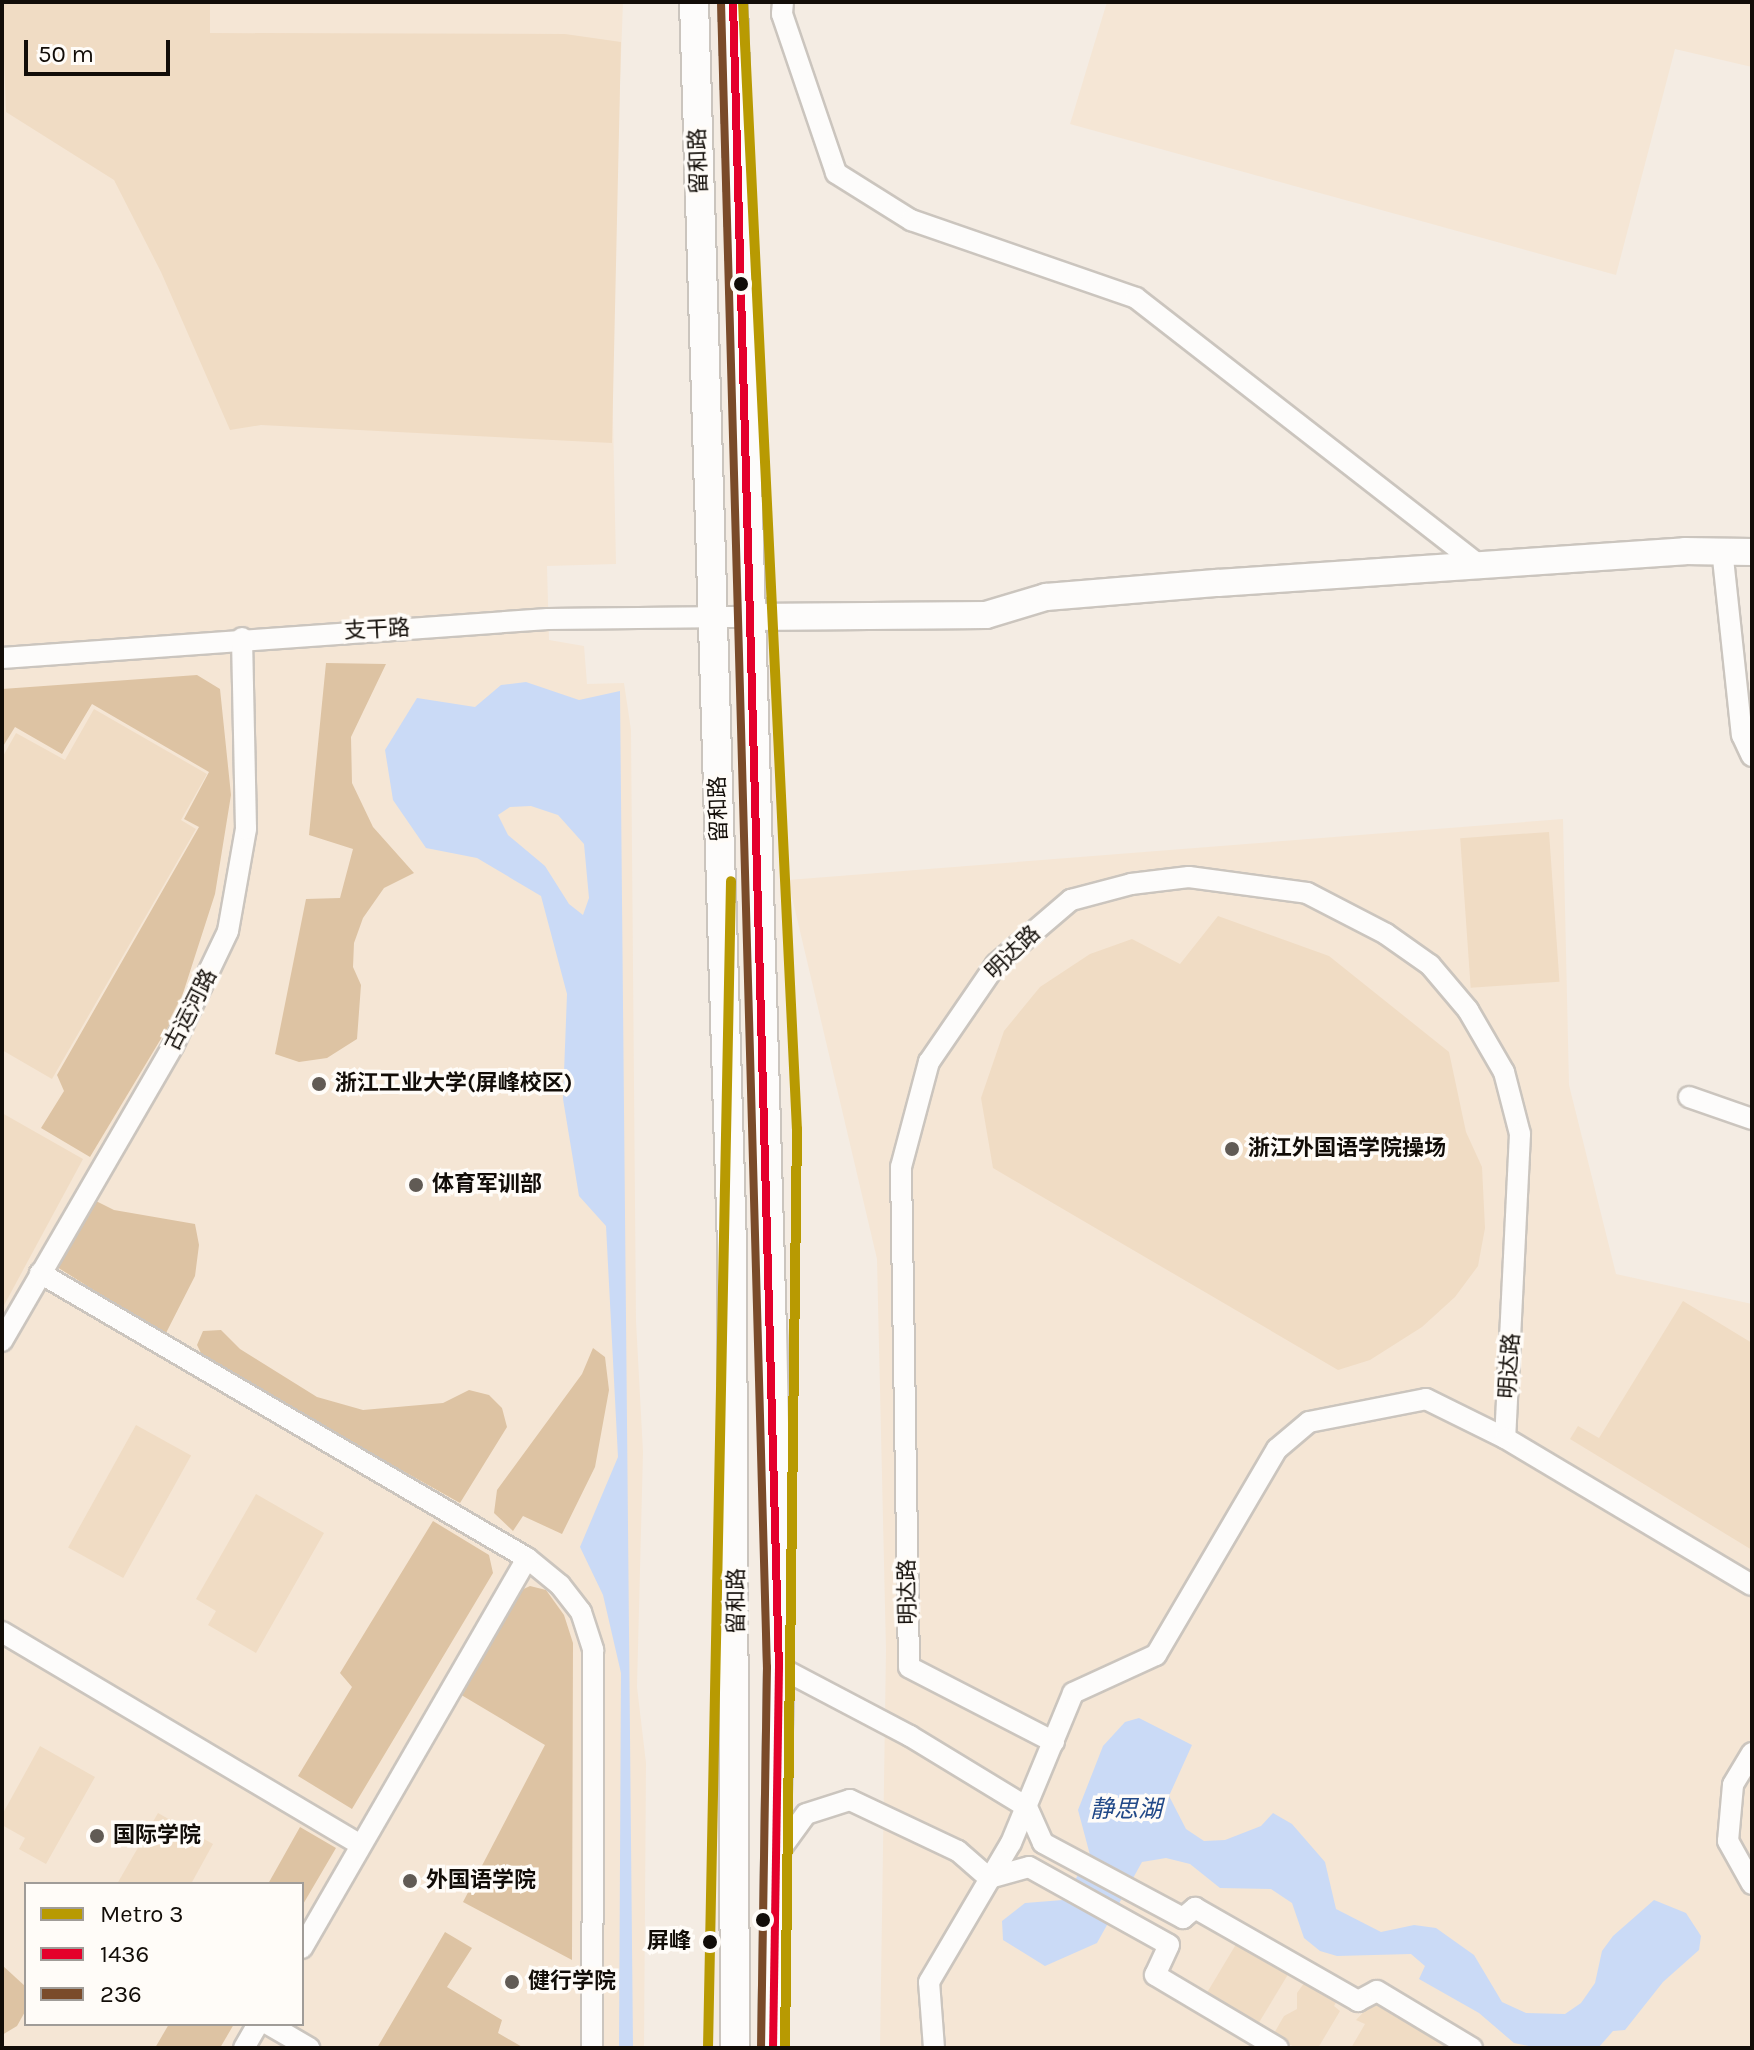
<!DOCTYPE html>
<meta charset="utf-8">
<style>
body{margin:0}
#map{position:relative;width:1754px;height:2050px;overflow:hidden;background:#f4ece3;font-family:Karla,"Noto Sans SC",sans-serif}
div>[style]{position:absolute}
[style*='--x']{left:calc(var(--x)*1px);top:calc(var(--y)*1px);width:calc(var(--w)*1px);rotate:calc(var(--a)*1deg)}
.built>*{inset:0;background:#f5e6d5}
.green>*{inset:0;background:#f0dcc4;transform-origin:0 0}
.forest>*{inset:0;background:#ddc3a3}
.water>*{inset:0;background:#cadaf6}
.roads{filter:drop-shadow(2px 0 #cbc5be) drop-shadow(-2px 0 #cbc5be) drop-shadow(0 2px #cbc5be) drop-shadow(0 -2px #cbc5be)}
.minor>*{height:20px;margin:-10px;padding:0 10px;transform-origin:10px;border-radius:10px;background:#fdfcfb}
.tertiary>*{height:26px;margin:-13px;padding:0 13px;transform-origin:13px;border-radius:13px;background:#fdfcfb}
.secondary>*{height:28px;margin:-14px;padding:0 14px;transform-origin:14px;border-radius:14px;background:#fdfcfb}
.bus-1>*{height:8px;margin:-4px;padding:0 4px;transform-origin:4px;border-radius:4px;background:#e4002b}
.bus-2>*{height:8px;margin:-4px;padding:0 4px;transform-origin:4px;border-radius:4px;background:#7a4b2a}
.metro-1>*{height:10px;margin:-5px;padding:0 5px;transform-origin:5px;border-radius:5px;background:#b89a02}
.dots>*{width:22px;height:22px;translate:-50% -50%;box-sizing:border-box;border:4px solid #fffcf8;border-radius:50%}
span{translate:-50% -50%;white-space:nowrap;text-align:center;line-height:1.15;-webkit-text-stroke:7px #fffcf8;paint-order:stroke}
.street-label{font-size:22px;color:#120d08}
.poi-label{font-size:22px;color:#120d08;font-weight:700}
.left{translate:0 -50%;text-align:left}
.stop-label{font-size:22px;color:#120d08;font-weight:700}
.right{translate:-100% -50%;text-align:right}
.water-label{font-size:24px;color:#224988;font-style:italic}
.frame{position:absolute;inset:0;border:4px solid #120d08;pointer-events:none}
.legend{position:absolute;left:24px;top:1882px;width:280px;height:144px;box-sizing:border-box;background:#fffcf8;border:2px solid #a09c98;margin:0;padding:10px 14px;list-style:none;font-size:24px;color:#120d08}
.legend li{display:flex;align-items:center;gap:16px;height:40px}
.legend b{width:40px;border:2px solid #a09c98}
.scale{position:absolute;left:24px;top:40px;width:146px;height:36px;box-sizing:border-box;border:4px solid #120d08;border-top:0;padding-left:10px;font-size:24px;line-height:28px;white-space:nowrap;color:#120d08;-webkit-text-stroke:6px #fffcf8;paint-order:stroke}
</style>
<div id="map">
<div class="built">
<i style="clip-path:polygon(evenodd,2px 2px,623px 2px,611px 324px,616px 564px,547px 566px,549px 640px,584px 646px,587px 684px,624px 683px,631px 730px,636px 1321px,643px 1452px,637px 1687px,646px 1763px,644px 2048px,2px 2048px,2px 2px,26px 1884px,302px 1884px,302px 2024px,26px 2024px,26px 1884px)"></i>
<i style="clip-path:polygon(1107px 2px,1752px 2px,1752px 67px,1675px 49px,1616px 275px,1070px 124px)"></i>
<i style="clip-path:polygon(1563px 819px,1569px 1085px,1616px 1274px,1752px 1304px,1752px 2048px,880px 2048px,886px 1650px,877px 1259px,788px 880px)"></i>
</div>
<div class="green">
<i style="clip-path:polygon(2px 2px,210px 2px,210px 33px,565px 34px,621px 42px,612px 443px,261px 425px,230px 430px,161px 272px,114px 180px,6px 112px)"></i>
<i style="clip-path:polygon(94px 709px,207px 774px,181px 820px,196px 829px,52px 1079px,2px 1050px,2px 758px,16px 733px,65px 760px)"></i>
<i style="left:1549px;top:832px;width:150px;height:89px;rotate:86deg"></i>
<i style="clip-path:polygon(1218px 916px,1329px 956px,1449px 1052px,1466px 1132px,1482px 1167px,1485px 1228px,1478px 1266px,1455px 1297px,1422px 1327px,1370px 1360px,1338px 1370px,993px 1168px,981px 1098px,1004px 1031px,1040px 987px,1090px 954px,1132px 939px,1180px 964px)"></i>
<i style="clip-path:polygon(2px 1113px,83px 1159px,2px 1309px)"></i>
<i style="clip-path:polygon(1683px 1301px,1752px 1343px,1752px 1550px,1570px 1439px,1578px 1426px,1599px 1438px)"></i>
<i style="left:136px;top:1425px;width:63px;height:140px;rotate:29deg"></i>
<i style="clip-path:polygon(256px 1494px,324px 1533px,256px 1653px,208px 1625px,216px 1611px,196px 1599px)"></i>
<i style="clip-path:polygon(40px 1746px,95px 1777px,46px 1864px,19px 1849px,25px 1838px,2px 1825px,2px 1815px)"></i>
<i style="clip-path:polygon(158px 1813px,213px 1844px,191px 1884px,117px 1884px)"></i>
<i style="left:1238px;top:1941px;width:60px;height:62px;rotate:31deg"></i>
<i style="clip-path:polygon(1307px 1979px,1338px 1999px,1334px 2006px,1340px 2011px,1318px 2048px,1296px 2048px,1273px 2035px,1284px 2016px,1297px 2009px,1297px 1993px)"></i>
<i style="clip-path:polygon(1375px 2000px,1462px 2048px,1351px 2048px,1365px 2024px,1356px 2020px)"></i>
</div>
<div class="forest">
<i style="clip-path:polygon(326px 663px,386px 664px,351px 737px,352px 783px,373px 827px,414px 873px,384px 888px,363px 918px,354px 943px,353px 967px,361px 985px,357px 1039px,327px 1058px,299px 1062px,275px 1054px,306px 899px,340px 898px,353px 849px,309px 835px)"></i>
<i style="clip-path:polygon(197px 675px,220px 689px,231px 795px,215px 894px,177px 1012px,90px 1157px,41px 1128px,64px 1091px,57px 1075px,199px 827px,184px 819px,209px 772px,92px 704px,62px 754px,15px 727px,2px 748px,2px 689px)"></i>
<i style="clip-path:polygon(94px 1200px,114px 1210px,195px 1224px,199px 1245px,195px 1276px,165px 1335px,57px 1267px)"></i>
<i style="clip-path:polygon(221px 1330px,240px 1349px,317px 1397px,363px 1410px,443px 1403px,469px 1390px,489px 1395px,502px 1408px,507px 1427px,460px 1503px,204px 1359px,197px 1345px,203px 1331px)"></i>
<i style="clip-path:polygon(593px 1348px,605px 1357px,609px 1390px,595px 1467px,562px 1534px,523px 1516px,513px 1531px,494px 1513px,497px 1490px,582px 1374px)"></i>
<i style="clip-path:polygon(433px 1521px,489px 1555px,493px 1573px,352px 1809px,298px 1776px,352px 1687px,340px 1673px)"></i>
<i style="clip-path:polygon(530px 1586px,546px 1590px,564px 1615px,573px 1643px,572px 1960px,463px 1902px,545px 1745px,458px 1693px,513px 1594px)"></i>
<i style="clip-path:polygon(300px 1827px,336px 1848px,302px 1906px,302px 1884px,268px 1884px)"></i>
<i style="clip-path:polygon(445px 1932px,472px 1948px,447px 1987px,502px 2020px,498px 2033px,524px 2048px,377px 2048px)"></i>
<i style="clip-path:polygon(2px 1965px,26px 1987px,26px 2010px,17px 2026px,2px 2035px)"></i>
<i style="clip-path:polygon(169px 2024px,234px 2024px,220px 2048px,155px 2048px)"></i>
</div>
<div class="water">
<i style="clip-path:polygon(evenodd,526px 682px,579px 700px,620px 691px,633px 2048px,619px 2048px,621px 1673px,603px 1595px,580px 1547px,618px 1457px,606px 1226px,579px 1196px,563px 1099px,567px 994px,541px 896px,477px 858px,426px 848px,393px 800px,385px 750px,417px 698px,475px 707px,501px 685px,526px 682px,531px 806px,558px 815px,584px 844px,589px 898px,583px 915px,569px 904px,545px 866px,508px 835px,498px 815px,510px 807px,531px 806px)"></i>
<i style="clip-path:polygon(1139px 1718px,1192px 1745px,1169px 1796px,1186px 1829px,1204px 1841px,1225px 1840px,1261px 1826px,1273px 1813px,1292px 1824px,1325px 1862px,1336px 1909px,1381px 1932px,1414px 1925px,1436px 1928px,1474px 1955px,1502px 2002px,1526px 2013px,1565px 2014px,1581px 2003px,1595px 1983px,1602px 1951px,1613px 1936px,1654px 1900px,1686px 1913px,1701px 1936px,1699px 1950px,1663px 1982px,1625px 2030px,1613px 2031px,1599px 2047px,1538px 2048px,1514px 2043px,1479px 2013px,1419px 1979px,1425px 1966px,1411px 1954px,1337px 1956px,1320px 1951px,1304px 1938px,1292px 1903px,1271px 1889px,1220px 1888px,1190px 1864px,1166px 1858px,1142px 1862px,1097px 1943px,1045px 1966px,1003px 1940px,1002px 1921px,1025px 1903px,1063px 1900px,1090px 1855px,1078px 1810px,1103px 1746px,1125px 1722px)"></i>
</div>
<div class="roads">
<div class="minor">
<i style="--x:783;--y:2;--w:12;--a:95"></i>
<i style="--x:782;--y:14;--w:168;--a:71.2"></i>
<i style="--x:836;--y:173;--w:89;--a:32.1"></i>
<i style="--x:911;--y:220;--w:238;--a:19.1"></i>
<i style="--x:1136;--y:298;--w:433;--a:37.9"></i>
<i style="--x:1722;--y:549;--w:187;--a:83.9"></i>
<i style="--x:1742;--y:735;--w:23;--a:65"></i>
<i style="--x:2;--y:658;--w:547;--a:-4.09"></i>
<i style="--x:548;--y:619;--w:204;--a:-0.6"></i>
<i style="--x:1689;--y:1097;--w:67;--a:19.2"></i>
<i style="--x:40;--y:1273;--w:564;--a:30.34"></i>
<i style="--x:527;--y:1558;--w:43;--a:39.3"></i>
<i style="--x:560;--y:1585;--w:34;--a:52"></i>
<i style="--x:581;--y:1612;--w:40;--a:72"></i>
<i style="--x:593;--y:1650;--w:398;--a:90.1"></i>
<i style="--x:2;--y:1341;--w:341;--a:-59.9"></i>
<i style="--x:173;--y:1046;--w:127;--a:-64.4"></i>
<i style="--x:228;--y:931;--w:104;--a:-80"></i>
<i style="--x:246;--y:829;--w:191;--a:-91.2"></i>
<i style="--x:2;--y:1632;--w:417;--a:30.7"></i>
<i style="--x:779;--y:1667;--w:148;--a:27.8"></i>
<i style="--x:910;--y:1736;--w:137;--a:31.3"></i>
<i style="--x:1027;--y:1807;--w:39;--a:66"></i>
<i style="--x:1043;--y:1843;--w:159;--a:28.2"></i>
<i style="--x:1183;--y:1918;--w:16;--a:-40"></i>
<i style="--x:1195;--y:1908;--w:188;--a:29.7"></i>
<i style="--x:1358;--y:2001;--w:21;--a:-28"></i>
<i style="--x:1377;--y:1991;--w:111;--a:31"></i>
<i style="--x:1054;--y:1742;--w:163;--a:-152.7"></i>
<i style="--x:909;--y:1667;--w:500;--a:-90.92"></i>
<i style="--x:901;--y:1167;--w:109;--a:-75.1"></i>
<i style="--x:929;--y:1062;--w:119;--a:-55.6"></i>
<i style="--x:996;--y:964;--w:99;--a:-40.5"></i>
<i style="--x:1071;--y:900;--w:62;--a:-14.9"></i>
<i style="--x:1131;--y:884;--w:58;--a:-6.9"></i>
<i style="--x:1189;--y:877;--w:119;--a:7.7"></i>
<i style="--x:1307;--y:893;--w:89;--a:27.4"></i>
<i style="--x:1386;--y:934;--w:54;--a:35.2"></i>
<i style="--x:1430;--y:965;--w:59;--a:49.8"></i>
<i style="--x:1468;--y:1010;--w:72;--a:59.9"></i>
<i style="--x:1504;--y:1072;--w:64;--a:75.5"></i>
<i style="--x:1520;--y:1134;--w:304;--a:92.8"></i>
<i style="--x:1752;--y:1753;--w:37;--a:121"></i>
<i style="--x:1733;--y:1785;--w:56;--a:95.1"></i>
<i style="--x:1728;--y:1841;--w:49;--a:60.8"></i>
<i style="--x:777;--y:1854;--w:49;--a:-54.1"></i>
<i style="--x:806;--y:1814;--w:46;--a:-17.7"></i>
<i style="--x:850;--y:1800;--w:119;--a:25.3"></i>
<i style="--x:958;--y:1851;--w:41;--a:41.1"></i>
<i style="--x:989;--y:1878;--w:41;--a:-15.4"></i>
<i style="--x:1029;--y:1867;--w:160;--a:29.1"></i>
<i style="--x:1169;--y:1945;--w:33;--a:115"></i>
<i style="--x:1155;--y:1975;--w:143;--a:30.7"></i>
<i style="--x:302;--y:1948;--w:450;--a:-60"></i>
<i style="--x:268;--y:2024;--w:48;--a:30.3"></i>
<i style="--x:244;--y:2048;--w:28;--a:-60"></i>
<i style="--x:934;--y:2048;--w:66;--a:-94.3"></i>
<i style="--x:929;--y:1982;--w:161;--a:-59.5"></i>
<i style="--x:1011;--y:1843;--w:162;--a:-67.5"></i>
<i style="--x:1073;--y:1693;--w:91;--a:-24.6"></i>
<i style="--x:1156;--y:1655;--w:239;--a:-59.6"></i>
<i style="--x:1277;--y:1449;--w:42;--a:-40.2"></i>
<i style="--x:1309;--y:1422;--w:119;--a:-11.1"></i>
<i style="--x:1426;--y:1399;--w:88;--a:26.3"></i>
<i style="--x:1505;--y:1438;--w:287;--a:30.8"></i>
</div>
<div class="tertiary">
<i style="--x:752;--y:617;--w:234;--a:-0.5"></i>
<i style="--x:986;--y:615;--w:63;--a:-16.7"></i>
<i style="--x:1046;--y:597;--w:173;--a:-4.7"></i>
<i style="--x:1218;--y:583;--w:468;--a:-3.9"></i>
<i style="--x:1685;--y:551;--w:67;--a:0.9"></i>
</div>
<div class="secondary">
<i style="--x:694;--y:2;--w:1242;--a:88.25"></i>
<i style="--x:732;--y:1243;--w:805;--a:89.79"></i>
<i style="--x:733;--y:2;--w:1327;--a:88.32"></i>
<i style="--x:772;--y:1328;--w:339;--a:88.8"></i>
<i style="--x:779;--y:1667;--w:381;--a:90.9"></i>
</div>
</div>
<div class="bus-1">
<i style="--x:733;--y:2;--w:1666;--a:88.42"></i>
<i style="--x:779;--y:1667;--w:381;--a:90.9"></i>
</div>
<div class="bus-2">
<i style="--x:721;--y:2;--w:1666;--a:88.42"></i>
<i style="--x:767;--y:1667;--w:381;--a:90.9"></i>
</div>
<div class="metro-1">
<i style="--x:743;--y:2;--w:1128;--a:87.26"></i>
<i style="--x:797;--y:1129;--w:919;--a:90.75"></i>
<i style="--x:708;--y:2048;--w:1167;--a:-88.87"></i>
</div>
<div class="dots">
<i style="left:741px;top:284px;background:#120d08"></i>
<i style="left:319px;top:1084px;background:#615b55"></i>
<i style="left:1232px;top:1149px;background:#615b55"></i>
<i style="left:416px;top:1185px;background:#615b55"></i>
<i style="left:97px;top:1836px;background:#615b55"></i>
<i style="left:410px;top:1881px;background:#615b55"></i>
<i style="left:763px;top:1920px;background:#120d08"></i>
<i style="left:710px;top:1942px;background:#120d08"></i>
<i style="left:512px;top:1982px;background:#615b55"></i>
</div>
<div class="street-label">
<span style="left:699px;top:161px;rotate:-92deg">留和路</span>
<span style="left:377px;top:630px;rotate:-3deg">支干路</span>
<span style="left:719px;top:809px;rotate:-92deg">留和路</span>
<span style="left:1013px;top:953px;rotate:-44deg">明达路</span>
<span style="left:191px;top:1010px;rotate:-63deg">古运河路</span>
<span style="left:1510px;top:1366px;rotate:-86deg">明达路</span>
<span style="left:908px;top:1592px;rotate:-91deg">明达路</span>
<span style="left:737px;top:1601px;rotate:-90deg">留和路</span>
</div>
<div class="poi-label">
<span class="left" style="left:335px;top:1084px">浙江工业大学(屏峰校区)</span>
<span class="left" style="left:1248px;top:1149px">浙江外国语学院操场</span>
<span class="left" style="left:432px;top:1185px">体育军训部</span>
<span class="left" style="left:113px;top:1836px">国际学院</span>
<span class="left" style="left:426px;top:1881px">外国语学院</span>
<span class="left" style="left:528px;top:1982px">健行学院</span>
</div>
<div class="stop-label">
<span class="right" style="left:691px;top:1942px">屏峰</span>
</div>
<div class="water-label">
<span style="left:1126px;top:1810px">静思湖</span>
</div>
<div class="frame"></div>
<ul class="legend">
<li><b style="height:10px;background:#b89a02"></b>Metro 3</li>
<li><b style="height:10px;background:#e4002b"></b>1436</li>
<li><b style="height:10px;background:#7a4b2a"></b>236</li>
</ul>
<div class="scale">50 m</div>
</div>
